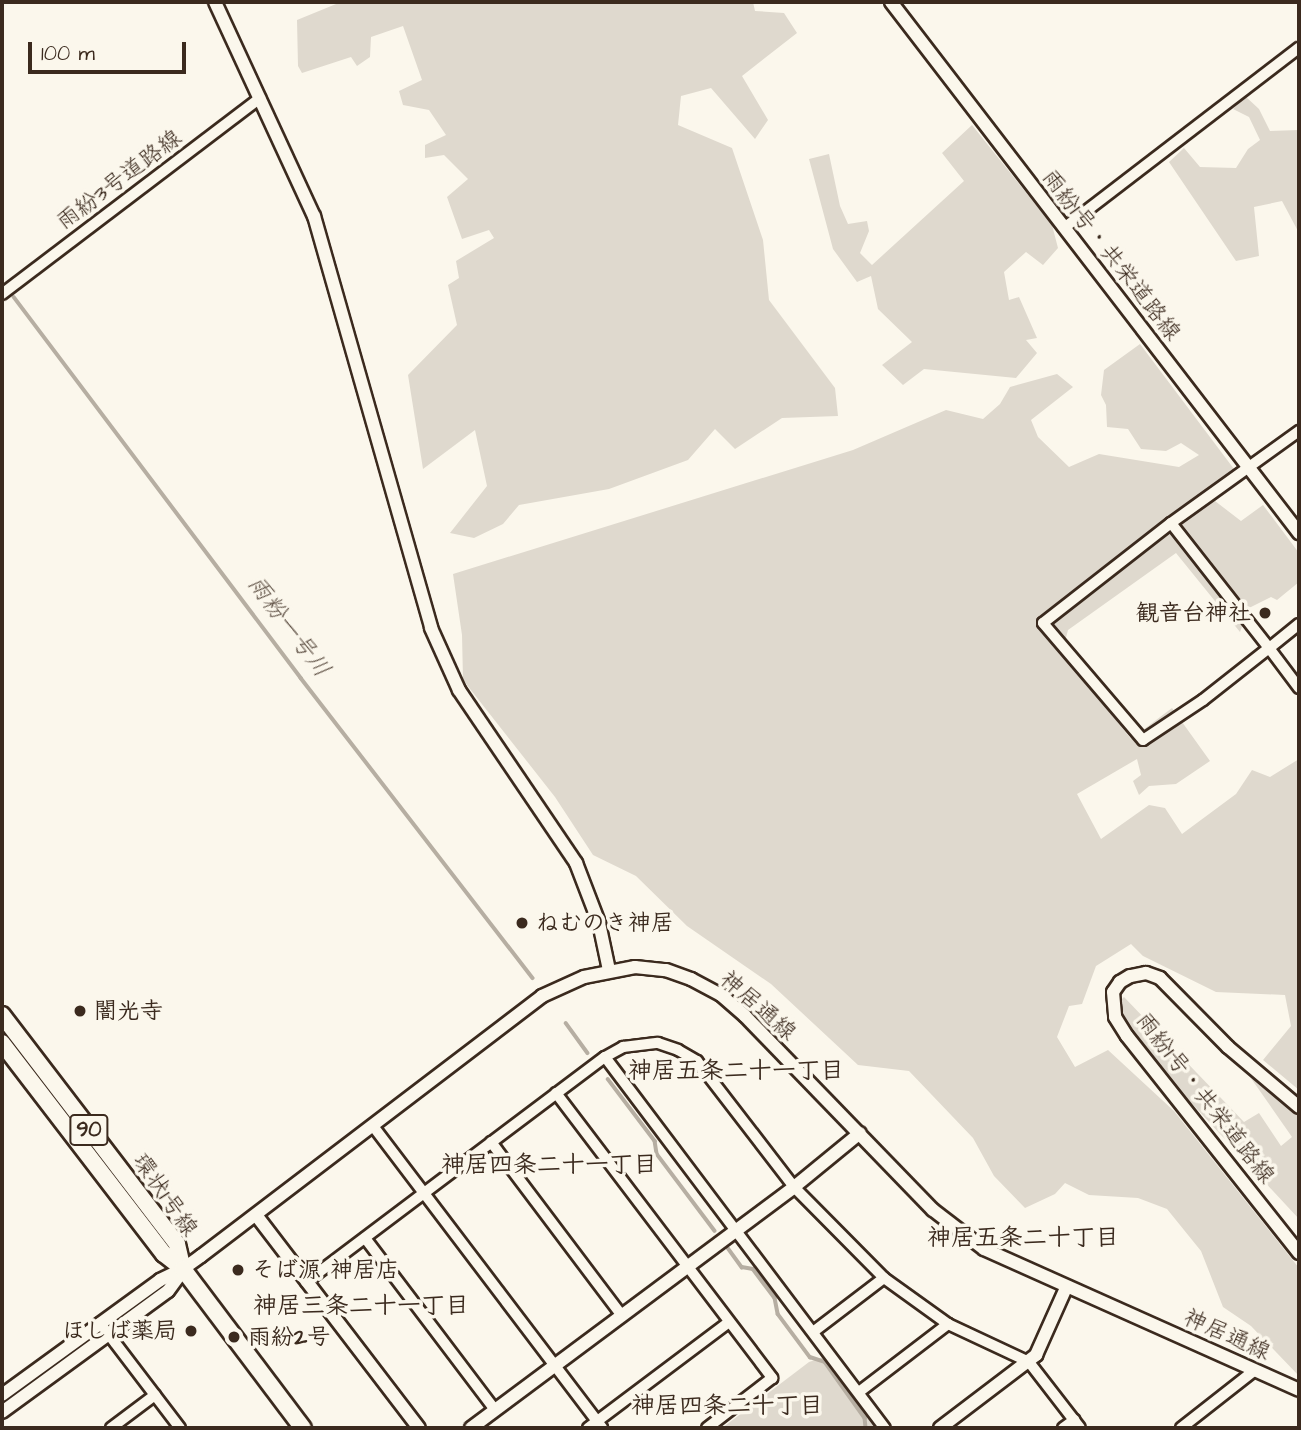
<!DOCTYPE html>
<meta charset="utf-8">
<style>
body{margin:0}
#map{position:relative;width:1301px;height:1430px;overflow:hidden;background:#fbf7ec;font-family:"Architects Daughter","Klee One",sans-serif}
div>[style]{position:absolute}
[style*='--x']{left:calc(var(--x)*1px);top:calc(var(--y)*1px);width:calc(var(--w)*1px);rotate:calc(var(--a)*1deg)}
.green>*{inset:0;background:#dfd9ce}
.stream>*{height:3.5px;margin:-1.75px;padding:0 1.75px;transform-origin:1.75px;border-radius:1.75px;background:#b6aea2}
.roads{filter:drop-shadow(2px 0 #3b2a1e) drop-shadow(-2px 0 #3b2a1e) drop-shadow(0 2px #3b2a1e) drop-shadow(0 -2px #3b2a1e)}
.minor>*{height:10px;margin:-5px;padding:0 5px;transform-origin:5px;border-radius:5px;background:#fbf7ec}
.tertiary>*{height:12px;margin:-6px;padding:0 6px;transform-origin:6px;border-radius:6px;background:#fbf7ec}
.primary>*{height:16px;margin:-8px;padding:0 8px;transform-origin:8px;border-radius:8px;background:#fbf7ec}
.dots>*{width:19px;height:19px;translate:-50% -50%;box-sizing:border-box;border:4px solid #fbf7ec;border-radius:50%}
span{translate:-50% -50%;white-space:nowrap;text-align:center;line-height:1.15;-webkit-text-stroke:7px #fbf7ec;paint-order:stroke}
.shield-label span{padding:2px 5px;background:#fbf7ec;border:2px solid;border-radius:5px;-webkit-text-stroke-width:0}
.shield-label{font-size:21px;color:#3b2a1e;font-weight:700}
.street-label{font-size:23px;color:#3b2a1e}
.poi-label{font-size:23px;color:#3b2a1e;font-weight:700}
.right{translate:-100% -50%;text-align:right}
.left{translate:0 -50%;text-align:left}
.water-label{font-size:24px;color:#605246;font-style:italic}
.neighbourhood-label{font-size:24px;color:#3b2a1e;font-weight:700}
.frame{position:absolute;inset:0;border:4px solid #3b2a1e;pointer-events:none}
.scale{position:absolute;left:28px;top:42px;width:158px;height:32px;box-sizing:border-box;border:4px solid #3b2a1e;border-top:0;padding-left:9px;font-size:21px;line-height:24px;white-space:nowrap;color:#3b2a1e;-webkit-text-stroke:5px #fbf7ec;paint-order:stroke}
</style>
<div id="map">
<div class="green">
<i style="clip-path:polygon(341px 2px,753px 2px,755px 11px,784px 13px,797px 33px,742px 76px,768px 120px,755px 139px,711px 88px,681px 96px,678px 125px,732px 148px,763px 240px,769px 300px,835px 388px,838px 416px,782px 418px,735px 449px,715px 429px,688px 460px,609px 489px,519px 505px,503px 524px,474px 538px,450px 533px,487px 486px,475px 430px,423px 469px,408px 375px,457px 325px,448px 285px,459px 278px,456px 261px,494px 238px,489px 230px,462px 239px,447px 197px,468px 179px,444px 155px,425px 158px,425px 145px,446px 135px,429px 110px,403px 105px,399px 91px,422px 80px,403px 26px,371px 37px,370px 57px,357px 66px,351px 57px,302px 73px,298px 66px,297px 20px)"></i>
<i style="clip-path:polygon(1245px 96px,1259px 109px,1270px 131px,1299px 130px,1299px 233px,1282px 201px,1254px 207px,1259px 256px,1236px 261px,1169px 162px,1184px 148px,1200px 167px,1236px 168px,1248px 149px,1260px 140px,1249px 117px,1233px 109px)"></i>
<i style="clip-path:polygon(972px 125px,1052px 225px,1058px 248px,1043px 265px,1026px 252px,1004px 272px,1009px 300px,1019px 297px,1037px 338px,1026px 340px,1037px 353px,1016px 378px,924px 369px,903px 385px,882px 365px,912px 342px,878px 309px,871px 276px,857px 282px,833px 249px,809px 159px,829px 154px,840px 206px,848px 224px,867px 221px,869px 231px,860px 253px,872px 265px,964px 181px,942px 153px)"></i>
<i style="clip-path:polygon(1140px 344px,1243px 481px,1215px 501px,1241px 521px,1263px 505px,1299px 553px,1299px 582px,1277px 600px,1271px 597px,1249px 608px,1240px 632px,1176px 553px,1068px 630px,1062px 653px,1131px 739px,1172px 708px,1210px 761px,1176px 784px,1149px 786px,1139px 795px,1133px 781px,1141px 775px,1137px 759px,1077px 794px,1101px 839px,1149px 805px,1165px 808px,1182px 834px,1236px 794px,1252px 770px,1270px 777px,1299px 759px,1299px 1090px,1263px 1060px,1291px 1026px,1285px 995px,1216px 992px,1143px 956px,1131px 944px,1096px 966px,1082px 1004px,1069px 1006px,1057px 1037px,1075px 1067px,1108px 1050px,1174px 1111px,1299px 1268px,1299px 1376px,1251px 1326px,1223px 1307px,1201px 1251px,1167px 1209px,1138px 1198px,1089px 1195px,1065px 1183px,1055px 1194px,1025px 1208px,994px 1176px,973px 1138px,909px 1071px,858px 1065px,771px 984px,687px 926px,636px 876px,593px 855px,555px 797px,463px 680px,462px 635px,453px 574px,853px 450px,946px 410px,983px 419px,1000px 404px,1010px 387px,1057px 374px,1073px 387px,1031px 420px,1038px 437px,1069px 467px,1099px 454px,1179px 467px,1199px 455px,1181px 443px,1166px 451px,1141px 449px,1128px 429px,1107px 427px,1106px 405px,1101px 395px,1104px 370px)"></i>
<i style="clip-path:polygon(1124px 997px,1244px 1122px,1259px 1113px,1281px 1146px,1292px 1137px,1248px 1074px,1299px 1115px,1299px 1219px,1108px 1013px)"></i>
<i style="clip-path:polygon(824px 1357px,878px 1428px,722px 1428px,809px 1362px)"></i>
</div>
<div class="stream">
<i style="--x:14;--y:297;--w:477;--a:53"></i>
<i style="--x:301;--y:678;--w:379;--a:52.3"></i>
<i style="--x:566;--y:1023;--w:37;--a:54"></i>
<i style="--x:608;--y:1079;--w:78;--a:52.8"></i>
<i style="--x:655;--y:1141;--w:13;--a:81"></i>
<i style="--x:657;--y:1154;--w:96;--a:53"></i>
<i style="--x:728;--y:1248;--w:24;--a:54"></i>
<i style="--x:742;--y:1267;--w:11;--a:10"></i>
<i style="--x:753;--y:1269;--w:36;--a:53"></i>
<i style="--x:775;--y:1298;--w:16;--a:79"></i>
<i style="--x:778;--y:1314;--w:54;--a:53.3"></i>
<i style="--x:810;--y:1357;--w:16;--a:18"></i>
<i style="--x:825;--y:1362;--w:69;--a:54.5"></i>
<i style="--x:865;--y:1418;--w:10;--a:84"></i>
</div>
<div class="roads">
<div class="minor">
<i style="--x:1064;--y:228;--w:296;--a:-37.5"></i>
<i style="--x:2;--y:294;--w:324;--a:-37.2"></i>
<i style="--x:1171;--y:523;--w:159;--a:51.9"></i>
<i style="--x:1269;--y:648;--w:84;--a:141.8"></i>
<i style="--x:1203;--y:700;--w:72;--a:146.3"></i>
<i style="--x:1143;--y:740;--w:154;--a:-130.5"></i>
<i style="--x:1043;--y:623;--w:162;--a:-38"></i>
<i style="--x:1171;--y:523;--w:158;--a:-35.7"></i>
<i style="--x:1299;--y:624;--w:38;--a:141"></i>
<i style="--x:1269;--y:648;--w:50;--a:53.1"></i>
<i style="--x:605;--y:1057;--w:465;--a:53"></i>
<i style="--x:556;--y:1093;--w:358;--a:52.8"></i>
<i style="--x:772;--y:1378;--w:82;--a:142.4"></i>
<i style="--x:373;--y:1126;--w:379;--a:52.8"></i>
<i style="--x:491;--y:1142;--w:218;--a:53"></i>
<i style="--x:365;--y:1238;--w:216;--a:52.9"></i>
<i style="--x:306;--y:1282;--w:374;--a:-37"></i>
<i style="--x:605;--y:1057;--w:21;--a:-29"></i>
<i style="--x:623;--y:1047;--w:35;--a:-7"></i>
<i style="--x:658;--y:1043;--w:21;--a:19"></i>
<i style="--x:678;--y:1050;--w:22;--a:30"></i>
<i style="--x:697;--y:1061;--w:159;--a:52.4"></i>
<i style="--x:794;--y:1187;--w:128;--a:45.3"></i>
<i style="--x:884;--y:1278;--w:79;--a:35.7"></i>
<i style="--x:948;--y:1324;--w:89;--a:25.1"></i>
<i style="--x:1029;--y:1362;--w:83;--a:52.3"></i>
<i style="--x:100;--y:1323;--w:132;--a:52.7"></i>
<i style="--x:813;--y:1332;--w:89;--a:-37.3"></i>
<i style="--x:859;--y:1392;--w:112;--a:-37.4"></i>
<i style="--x:111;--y:1428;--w:55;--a:-36.9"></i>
<i style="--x:588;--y:1428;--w:176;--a:-36.9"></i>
<i style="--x:1063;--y:1428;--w:14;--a:-36"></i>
<i style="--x:1181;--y:1428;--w:94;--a:-38.1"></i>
</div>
<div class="tertiary">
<i style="--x:215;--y:2;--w:236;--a:65.2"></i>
<i style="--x:314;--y:216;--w:428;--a:74.1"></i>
<i style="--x:431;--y:628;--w:68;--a:65.7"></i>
<i style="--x:459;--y:690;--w:209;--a:55.9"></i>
<i style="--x:576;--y:863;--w:64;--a:69"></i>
<i style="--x:599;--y:923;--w:48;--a:78"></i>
<i style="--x:891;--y:2;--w:670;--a:52.46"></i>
<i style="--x:1299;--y:1107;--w:93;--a:-139.8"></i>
<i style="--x:1228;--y:1047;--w:97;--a:-134.6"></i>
<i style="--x:1160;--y:978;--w:15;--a:-160"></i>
<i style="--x:1146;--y:973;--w:16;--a:169"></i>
<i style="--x:1130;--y:976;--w:12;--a:149"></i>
<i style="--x:1120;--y:982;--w:12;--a:125"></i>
<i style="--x:1113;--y:992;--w:25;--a:85"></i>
<i style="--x:1115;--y:1017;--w:22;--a:58"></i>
<i style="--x:1127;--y:1036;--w:277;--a:51.6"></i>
<i style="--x:256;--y:1215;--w:268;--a:52.6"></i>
<i style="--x:2;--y:1395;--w:195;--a:-36"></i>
<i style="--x:160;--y:1280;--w:25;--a:-26"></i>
<i style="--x:183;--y:1269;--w:22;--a:-36"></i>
<i style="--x:201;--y:1256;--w:429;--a:-37.3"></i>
<i style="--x:542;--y:996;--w:46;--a:-24.3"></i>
<i style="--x:584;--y:977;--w:52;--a:-11.1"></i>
<i style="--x:635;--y:967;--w:31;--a:6"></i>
<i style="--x:666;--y:970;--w:27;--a:20"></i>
<i style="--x:691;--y:979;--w:34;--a:28"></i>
<i style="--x:721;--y:995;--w:32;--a:41"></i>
<i style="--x:745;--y:1016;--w:270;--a:45.9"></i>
<i style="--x:933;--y:1210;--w:64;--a:37.4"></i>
<i style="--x:984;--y:1249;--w:345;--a:24.1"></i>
<i style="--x:2;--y:1412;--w:205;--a:-36.1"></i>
<i style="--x:168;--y:1291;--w:26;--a:-54"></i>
<i style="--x:471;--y:1428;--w:403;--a:-36.7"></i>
<i style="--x:794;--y:1187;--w:85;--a:-39.3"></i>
<i style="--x:940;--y:1428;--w:121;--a:-37.2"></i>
<i style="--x:1036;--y:1355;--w:73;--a:-65.9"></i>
</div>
<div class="primary">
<i style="--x:2;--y:1015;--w:288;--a:52.6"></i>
<i style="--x:177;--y:1244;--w:26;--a:77"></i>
<i style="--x:2;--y:1043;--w:266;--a:52.5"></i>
<i style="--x:164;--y:1254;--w:24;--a:38"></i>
<i style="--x:183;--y:1269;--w:199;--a:53"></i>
</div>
</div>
<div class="dots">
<i style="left:1265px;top:613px;background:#3b2a1e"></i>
<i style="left:522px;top:923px;background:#3b2a1e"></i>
<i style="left:80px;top:1011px;background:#3b2a1e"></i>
<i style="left:238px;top:1270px;background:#3b2a1e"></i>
<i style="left:191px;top:1331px;background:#3b2a1e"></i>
<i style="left:234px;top:1337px;background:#3b2a1e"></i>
</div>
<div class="shield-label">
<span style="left:89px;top:1130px">90</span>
</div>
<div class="street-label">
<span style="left:119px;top:180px;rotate:-37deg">雨紛3号道路線</span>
<span style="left:1111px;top:255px;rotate:52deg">雨紛1号・共栄道路線</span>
<span style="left:758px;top:1006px;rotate:41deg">神居通線</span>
<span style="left:1205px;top:1098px;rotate:52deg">雨紛1号・共栄道路線</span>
<span style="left:165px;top:1195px;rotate:55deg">環状1号線</span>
<span style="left:1227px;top:1335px;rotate:24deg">神居通線</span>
</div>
<div class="poi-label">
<span class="right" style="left:1251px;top:613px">観音台神社</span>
<span class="left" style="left:536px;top:923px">ねむのき神居</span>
<span class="left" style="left:94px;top:1011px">闇光寺</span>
<span class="left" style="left:252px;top:1270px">そば源 神居店</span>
<span class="right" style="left:177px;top:1331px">ほしば薬局</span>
<span class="left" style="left:248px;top:1337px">雨紛2号</span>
</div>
<div class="water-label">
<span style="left:288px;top:627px;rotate:53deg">雨粉一号川</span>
</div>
<div class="neighbourhood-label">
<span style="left:736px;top:1072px">神居五条二十一丁目</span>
<span style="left:549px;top:1166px">神居四条二十一丁目</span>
<span style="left:1023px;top:1239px">神居五条二十丁目</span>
<span style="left:361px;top:1307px">神居三条二十一丁目</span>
<span style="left:727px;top:1407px">神居四条二十丁目</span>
</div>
<div class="frame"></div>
<div class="scale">100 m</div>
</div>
